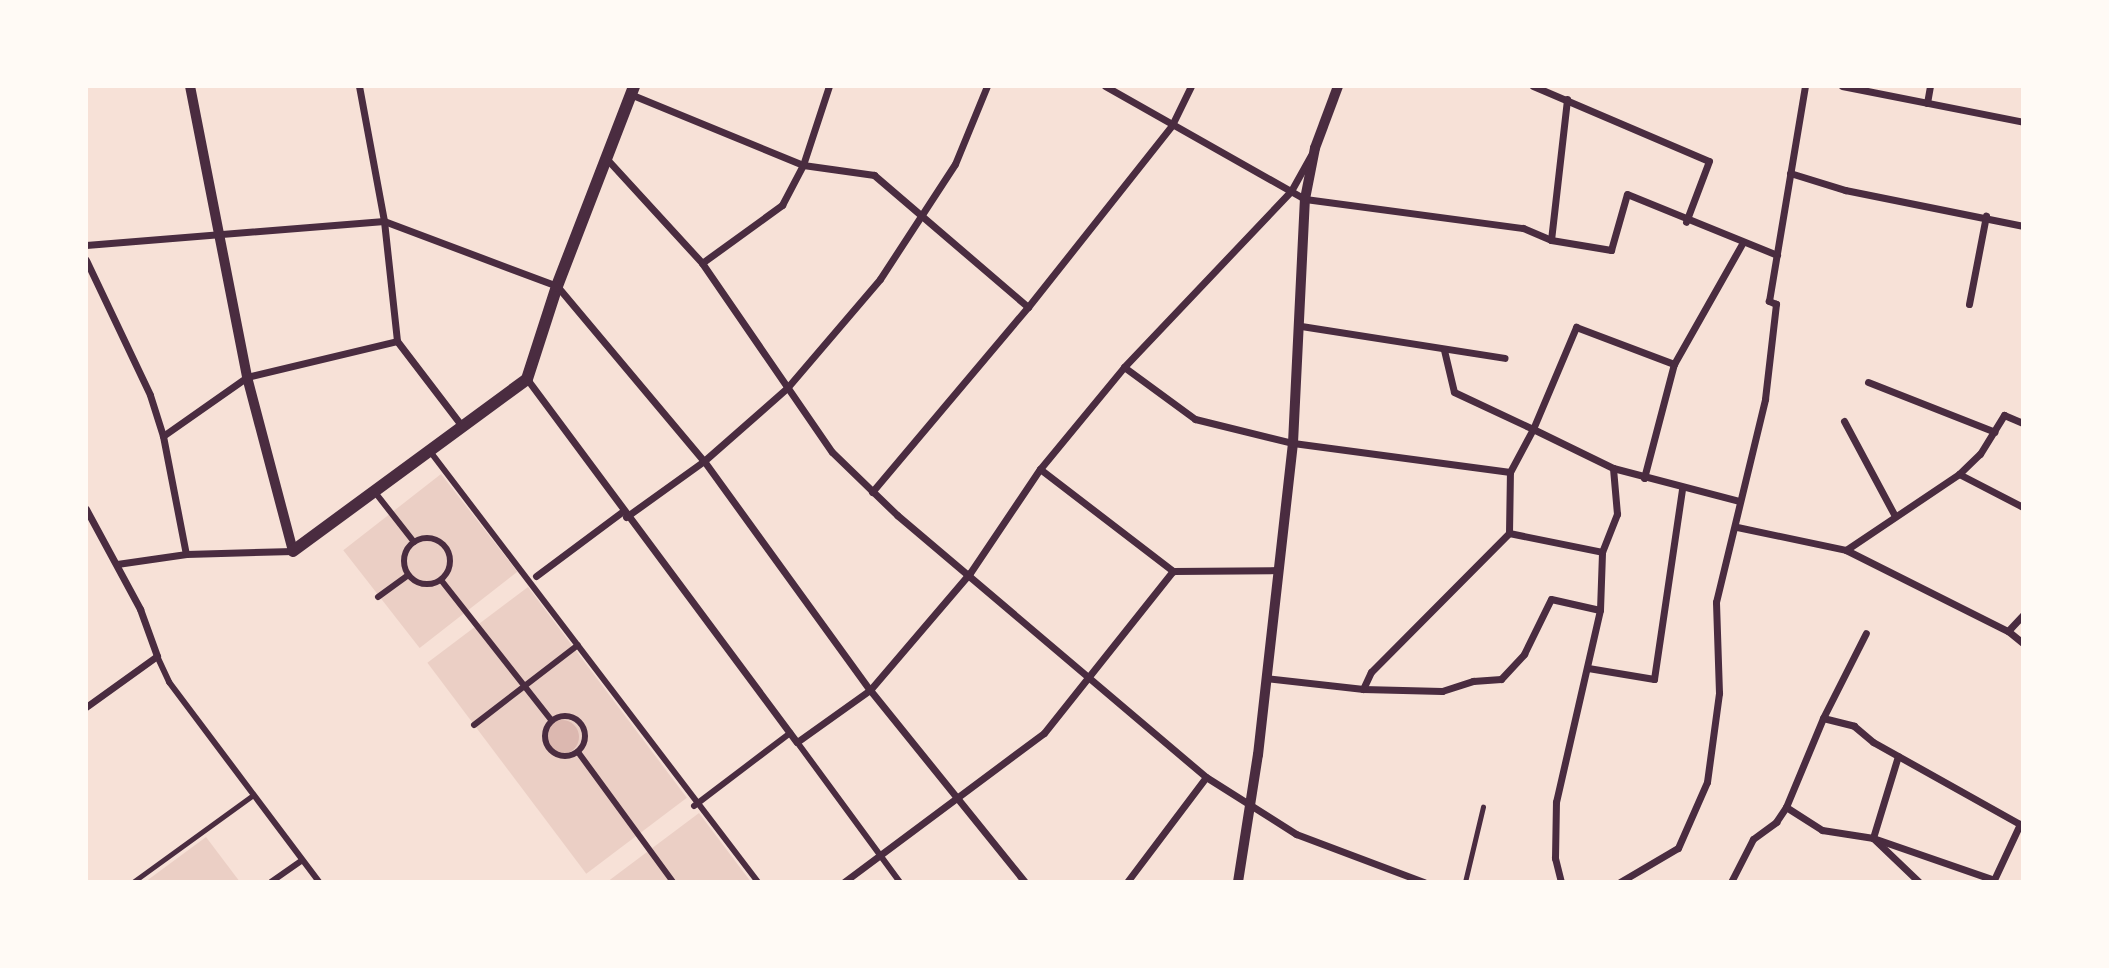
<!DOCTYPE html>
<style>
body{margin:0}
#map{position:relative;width:2109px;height:968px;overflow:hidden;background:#f7e1d7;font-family:"Varela Round",sans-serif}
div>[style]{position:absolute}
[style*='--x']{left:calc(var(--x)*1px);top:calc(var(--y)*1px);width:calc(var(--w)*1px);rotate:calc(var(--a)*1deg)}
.green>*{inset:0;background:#ebcfc5;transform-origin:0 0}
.water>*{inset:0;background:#dcb8b0}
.round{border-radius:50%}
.service>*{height:4.5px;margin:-2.25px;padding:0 2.25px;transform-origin:2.25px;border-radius:2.25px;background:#4a2c40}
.pedestrian>*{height:6px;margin:-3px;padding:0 3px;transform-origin:3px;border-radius:3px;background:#4a2c40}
.pedestrian>.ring{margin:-3px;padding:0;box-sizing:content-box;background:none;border:6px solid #4a2c40;border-radius:50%}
.minor>*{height:7px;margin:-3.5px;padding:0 3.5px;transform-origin:3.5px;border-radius:3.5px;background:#4a2c40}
.tertiary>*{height:10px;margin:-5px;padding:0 5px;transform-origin:5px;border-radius:5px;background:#4a2c40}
.secondary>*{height:12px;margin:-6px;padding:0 6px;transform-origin:6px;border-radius:6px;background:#4a2c40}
span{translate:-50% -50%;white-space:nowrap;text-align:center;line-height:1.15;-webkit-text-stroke:5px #fffaf5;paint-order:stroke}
.frame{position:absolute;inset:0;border:88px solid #fffaf5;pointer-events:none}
</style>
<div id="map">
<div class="green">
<i style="left:441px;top:474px;width:124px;height:124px;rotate:52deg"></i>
<i style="left:528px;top:587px;width:264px;height:126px;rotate:53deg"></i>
<i style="clip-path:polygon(699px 813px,751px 882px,607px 882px)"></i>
<i style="clip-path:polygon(206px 837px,240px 882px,145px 882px)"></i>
</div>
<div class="water">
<i class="round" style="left:545px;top:720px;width:34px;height:34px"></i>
</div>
<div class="service">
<i style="--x:133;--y:882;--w:148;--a:-35.9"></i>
<i style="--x:1465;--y:882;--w:77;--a:-76.5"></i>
</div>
<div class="pedestrian">
<i style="--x:429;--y:450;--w:543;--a:52.71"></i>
<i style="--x:374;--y:491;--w:65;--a:51.9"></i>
<i class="ring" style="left:404px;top:538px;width:40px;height:40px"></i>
<i style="--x:441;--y:580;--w:179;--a:51.8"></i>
<i style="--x:378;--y:597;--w:37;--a:-36"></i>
<i style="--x:157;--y:656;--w:29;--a:65"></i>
<i style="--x:169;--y:682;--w:250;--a:53.1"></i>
<i class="ring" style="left:545px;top:716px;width:34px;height:34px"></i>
<i style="--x:474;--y:725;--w:131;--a:-37.6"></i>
<i style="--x:797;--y:742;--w:174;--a:53.7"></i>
<i style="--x:578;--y:752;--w:161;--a:53.8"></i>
<i style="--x:694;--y:806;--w:121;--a:-37.2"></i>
<i style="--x:271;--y:882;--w:38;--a:-35"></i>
</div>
<div class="minor">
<i style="--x:359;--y:86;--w:137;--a:79.5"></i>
<i style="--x:384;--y:221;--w:121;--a:83.8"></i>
<i style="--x:397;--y:341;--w:107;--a:52.6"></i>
<i style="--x:1105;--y:86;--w:230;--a:29.5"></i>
<i style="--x:1305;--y:199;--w:220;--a:7.6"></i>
<i style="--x:1523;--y:228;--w:30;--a:23"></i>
<i style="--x:1551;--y:240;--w:61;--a:9.5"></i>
<i style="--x:1611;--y:250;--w:58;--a:-74.1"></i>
<i style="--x:1627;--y:194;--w:162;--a:22.1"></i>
<i style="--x:1533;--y:86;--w:191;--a:23.1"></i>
<i style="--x:1709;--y:161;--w:65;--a:110.7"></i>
<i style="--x:1842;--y:86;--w:185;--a:11.2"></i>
<i style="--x:630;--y:94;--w:187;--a:22.3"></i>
<i style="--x:803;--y:165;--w:72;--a:8"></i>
<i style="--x:874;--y:175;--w:203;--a:40.6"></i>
<i style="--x:1927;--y:103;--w:17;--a:-80"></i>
<i style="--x:605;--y:157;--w:144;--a:47.5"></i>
<i style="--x:702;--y:263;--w:229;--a:55.5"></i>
<i style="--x:832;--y:452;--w:91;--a:44.1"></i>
<i style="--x:897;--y:515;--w:405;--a:40.3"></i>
<i style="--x:1206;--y:777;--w:107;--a:32.3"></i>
<i style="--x:1296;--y:834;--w:137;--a:20.6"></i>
<i style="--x:1790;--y:173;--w:58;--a:17.2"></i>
<i style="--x:1845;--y:190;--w:182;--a:11.4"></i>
<i style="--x:1551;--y:240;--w:142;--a:-83.5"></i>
<i style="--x:86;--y:245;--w:299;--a:-4.6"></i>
<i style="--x:384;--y:221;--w:185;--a:20.6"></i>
<i style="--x:557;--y:286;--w:229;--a:50"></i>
<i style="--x:704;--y:461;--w:283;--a:54.1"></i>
<i style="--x:870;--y:690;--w:247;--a:51.1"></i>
<i style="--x:86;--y:260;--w:149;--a:64.6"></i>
<i style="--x:150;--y:395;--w:43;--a:72.4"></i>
<i style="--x:163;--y:436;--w:120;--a:79"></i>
<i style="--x:702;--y:263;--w:99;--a:-35.9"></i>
<i style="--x:782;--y:205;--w:45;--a:-62.3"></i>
<i style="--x:803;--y:165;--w:83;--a:-71.8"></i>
<i style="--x:1969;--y:304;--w:90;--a:-79.1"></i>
<i style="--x:1301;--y:326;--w:206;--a:8.9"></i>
<i style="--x:1444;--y:350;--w:43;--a:76.6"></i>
<i style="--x:1454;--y:392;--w:87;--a:25.1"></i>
<i style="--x:1533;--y:429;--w:111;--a:-67.1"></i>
<i style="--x:1576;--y:327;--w:105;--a:20.7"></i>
<i style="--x:1124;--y:367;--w:88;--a:36.2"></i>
<i style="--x:1195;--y:419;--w:101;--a:13.8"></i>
<i style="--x:1293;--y:443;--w:219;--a:7.6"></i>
<i style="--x:527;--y:379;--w:452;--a:53.4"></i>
<i style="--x:797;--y:742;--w:90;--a:-35.5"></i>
<i style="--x:870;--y:690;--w:154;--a:-49.5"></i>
<i style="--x:970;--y:573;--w:125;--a:-56.1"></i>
<i style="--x:1040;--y:469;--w:132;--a:-50.5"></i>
<i style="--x:1124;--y:367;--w:243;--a:-46.5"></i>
<i style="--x:1291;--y:191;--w:41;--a:-60.9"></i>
<i style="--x:1868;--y:382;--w:136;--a:21.5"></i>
<i style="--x:1844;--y:421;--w:108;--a:61.8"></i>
<i style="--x:163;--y:436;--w:103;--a:-35.1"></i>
<i style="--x:247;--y:377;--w:154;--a:-13.5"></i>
<i style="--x:1040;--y:469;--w:168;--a:37.5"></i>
<i style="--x:1173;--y:571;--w:105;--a:-0.5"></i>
<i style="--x:1959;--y:474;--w:72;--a:27.3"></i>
<i style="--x:1644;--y:478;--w:118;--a:-75.3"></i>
<i style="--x:1674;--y:364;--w:138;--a:-60.5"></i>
<i style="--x:872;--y:492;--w:242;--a:-49.9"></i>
<i style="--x:1028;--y:307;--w:232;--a:-51.6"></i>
<i style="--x:1172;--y:125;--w:43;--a:-64"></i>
<i style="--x:86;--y:509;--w:114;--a:61.6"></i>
<i style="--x:140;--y:609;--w:50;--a:70.1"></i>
<i style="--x:157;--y:656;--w:87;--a:144.3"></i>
<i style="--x:626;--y:517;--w:96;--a:-35.7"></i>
<i style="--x:704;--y:461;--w:111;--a:-41.3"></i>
<i style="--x:787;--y:388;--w:143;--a:-49.5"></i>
<i style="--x:880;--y:279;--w:137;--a:-56.9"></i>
<i style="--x:955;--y:164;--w:84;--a:-67.7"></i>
<i style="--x:1737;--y:527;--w:111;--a:11.9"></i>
<i style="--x:1846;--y:550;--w:181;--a:26.6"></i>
<i style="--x:2008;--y:631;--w:19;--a:39"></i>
<i style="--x:1509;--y:533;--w:95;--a:11.5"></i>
<i style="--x:1846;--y:550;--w:136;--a:-33.9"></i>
<i style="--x:1959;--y:474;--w:29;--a:-44"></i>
<i style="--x:1980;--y:454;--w:46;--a:-58.4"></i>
<i style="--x:2004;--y:415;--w:21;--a:23"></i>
<i style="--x:117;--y:564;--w:70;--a:-8.2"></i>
<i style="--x:186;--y:554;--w:107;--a:-1.6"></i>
<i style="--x:536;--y:576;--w:107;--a:-36.7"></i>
<i style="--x:2008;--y:631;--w:22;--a:-47"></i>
<i style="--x:1588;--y:668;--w:67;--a:9.5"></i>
<i style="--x:1654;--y:679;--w:192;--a:-81.6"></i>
<i style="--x:1265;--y:678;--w:99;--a:6.4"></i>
<i style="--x:1363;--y:689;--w:79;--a:1.5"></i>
<i style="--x:1442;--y:691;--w:33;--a:-18"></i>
<i style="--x:1473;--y:681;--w:28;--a:-4"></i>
<i style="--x:1501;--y:679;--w:34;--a:-47"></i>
<i style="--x:1524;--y:654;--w:61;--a:-63.9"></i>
<i style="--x:1551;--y:599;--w:50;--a:12.7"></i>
<i style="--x:1363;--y:689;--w:19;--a:-65"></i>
<i style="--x:1371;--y:672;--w:196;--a:-45.2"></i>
<i style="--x:1509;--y:533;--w:61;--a:-89.1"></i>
<i style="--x:1510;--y:472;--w:49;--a:-61.9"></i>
<i style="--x:1533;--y:429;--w:89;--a:26"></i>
<i style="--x:1613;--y:468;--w:130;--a:14.7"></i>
<i style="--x:1823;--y:718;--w:95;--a:-63.2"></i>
<i style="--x:1898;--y:756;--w:86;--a:107"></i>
<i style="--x:1873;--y:838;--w:128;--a:19.1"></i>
<i style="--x:1786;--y:807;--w:96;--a:-67.4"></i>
<i style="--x:1823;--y:718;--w:32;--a:14"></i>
<i style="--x:1854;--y:726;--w:25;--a:40"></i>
<i style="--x:1873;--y:742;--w:168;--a:29.2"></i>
<i style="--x:2020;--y:824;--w:64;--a:115"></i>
<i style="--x:844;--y:882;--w:249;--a:-36.7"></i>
<i style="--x:1044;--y:733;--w:207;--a:-51.5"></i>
<i style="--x:1127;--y:882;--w:131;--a:-53"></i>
<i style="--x:1561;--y:882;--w:25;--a:-104"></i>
<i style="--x:1555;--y:858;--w:56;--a:-89"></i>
<i style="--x:1556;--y:802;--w:197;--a:-77.1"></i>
<i style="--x:1600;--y:610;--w:58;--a:-88"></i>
<i style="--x:1602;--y:552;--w:41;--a:-68.5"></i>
<i style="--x:1617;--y:514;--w:46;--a:-95"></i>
<i style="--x:1620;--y:882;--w:67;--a:-30.4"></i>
<i style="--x:1678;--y:848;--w:72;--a:-66.3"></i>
<i style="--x:1707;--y:782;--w:90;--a:-82.3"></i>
<i style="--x:1719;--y:693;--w:91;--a:-91.9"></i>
<i style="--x:1716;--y:602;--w:209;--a:-76.4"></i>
<i style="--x:1765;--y:399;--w:96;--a:-83.4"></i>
<i style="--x:1776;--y:304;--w:8;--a:-157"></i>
<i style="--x:1769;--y:301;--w:218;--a:-80.5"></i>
<i style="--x:1731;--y:882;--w:48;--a:-62.9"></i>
<i style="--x:1753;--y:839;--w:29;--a:-36"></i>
<i style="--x:1776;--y:822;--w:18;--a:-56"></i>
<i style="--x:1786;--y:807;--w:43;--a:32.6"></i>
<i style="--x:1822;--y:830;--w:52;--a:8.9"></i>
<i style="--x:1873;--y:838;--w:64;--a:43.7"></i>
</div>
<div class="tertiary">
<i style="--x:190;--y:86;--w:297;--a:78.9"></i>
<i style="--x:247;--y:377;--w:180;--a:75.2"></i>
<i style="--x:1238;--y:882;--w:129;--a:-81.1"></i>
<i style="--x:1258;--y:755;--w:314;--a:-83.6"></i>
<i style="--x:1293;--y:443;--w:244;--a:-87.2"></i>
<i style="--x:1305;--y:199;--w:52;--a:-78.9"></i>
<i style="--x:1315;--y:148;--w:66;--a:-69.6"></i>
</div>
<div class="secondary">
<i style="--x:293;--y:551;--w:290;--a:-36.3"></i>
<i style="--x:527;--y:379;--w:98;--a:-72.1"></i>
<i style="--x:557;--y:286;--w:214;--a:-68.9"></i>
</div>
<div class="frame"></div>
</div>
